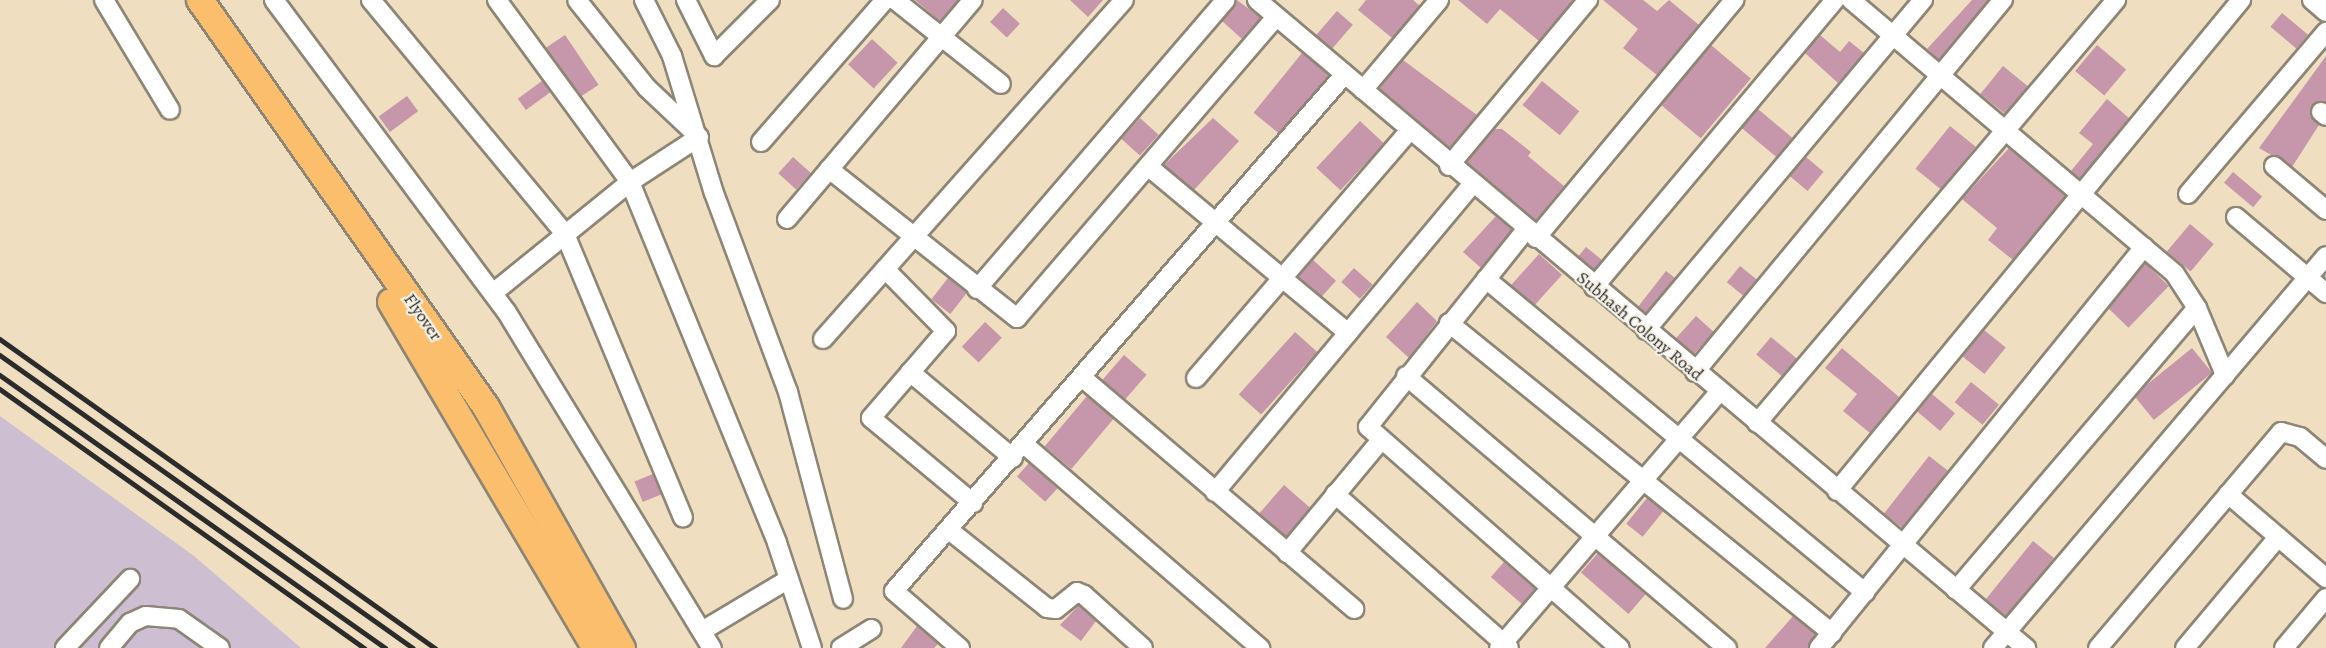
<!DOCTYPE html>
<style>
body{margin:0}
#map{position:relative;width:2326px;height:648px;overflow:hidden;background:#efdfc0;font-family:Alegreya,serif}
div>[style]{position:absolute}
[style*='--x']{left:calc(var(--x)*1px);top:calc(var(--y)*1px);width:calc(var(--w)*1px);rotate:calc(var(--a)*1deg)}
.industrial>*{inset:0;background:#cebed1}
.building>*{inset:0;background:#c696ab;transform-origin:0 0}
.roads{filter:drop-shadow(2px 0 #8d8576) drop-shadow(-2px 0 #8d8576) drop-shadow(0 2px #8d8576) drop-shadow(0 -2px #8d8576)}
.minor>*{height:18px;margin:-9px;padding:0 9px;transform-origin:9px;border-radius:9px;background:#fff}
.highway>*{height:26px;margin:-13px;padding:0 13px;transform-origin:13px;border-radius:13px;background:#fabe6d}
.rail>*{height:4.5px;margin:-2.25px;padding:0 2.25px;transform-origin:2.25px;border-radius:2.25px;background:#2b2b2b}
span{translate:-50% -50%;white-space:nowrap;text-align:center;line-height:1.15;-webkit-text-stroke:4.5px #f7f3e8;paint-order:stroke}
.street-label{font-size:18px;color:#2b2b2b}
</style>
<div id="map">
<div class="industrial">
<i style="clip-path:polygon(0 416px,194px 556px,301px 648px,0 648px)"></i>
</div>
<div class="building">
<i style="clip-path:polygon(915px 0,958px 0,940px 21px)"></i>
<i style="clip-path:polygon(1070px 0,1103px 0,1088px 17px)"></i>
<i style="clip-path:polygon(1237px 0,1261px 18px,1242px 39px,1222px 21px)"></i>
<i style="clip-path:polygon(1366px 0,1413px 0,1420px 6px,1392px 38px,1358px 10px)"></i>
<i style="clip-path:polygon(1458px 0,1573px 0,1539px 41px,1500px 9px,1487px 24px)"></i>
<i style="clip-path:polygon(1603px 0,1643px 0,1657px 11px,1669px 0,1699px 25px,1657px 75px,1623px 48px,1638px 29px)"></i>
<i style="clip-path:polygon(1972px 0,1988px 0,1939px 60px,1927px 49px)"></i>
<i style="left:1003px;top:8px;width:23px;height:19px;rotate:43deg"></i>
<i style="left:1337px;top:11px;width:21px;height:32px;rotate:41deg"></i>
<i style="left:2282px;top:13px;width:34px;height:18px;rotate:40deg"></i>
<i style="left:565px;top:35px;width:60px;height:23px;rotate:56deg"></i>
<i style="clip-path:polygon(1820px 35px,1840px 52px,1849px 41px,1864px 53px,1838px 83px,1805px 53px)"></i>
<i style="left:872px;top:39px;width:35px;height:35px;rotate:43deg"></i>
<i style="left:1711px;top:45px;width:52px;height:78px;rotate:40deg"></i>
<i style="left:2097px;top:45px;width:38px;height:34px;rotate:40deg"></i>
<i style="left:1302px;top:53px;width:35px;height:77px;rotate:39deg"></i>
<i style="clip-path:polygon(2326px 56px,2326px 102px,2312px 105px,2310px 116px,2319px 125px,2292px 167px,2259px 148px)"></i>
<i style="clip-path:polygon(1403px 60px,1477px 115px,1450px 148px,1379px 88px)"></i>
<i style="left:2003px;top:66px;width:32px;height:36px;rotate:39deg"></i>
<i style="left:542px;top:81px;width:14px;height:30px;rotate:54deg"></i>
<i style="left:1542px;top:81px;width:48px;height:31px;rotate:39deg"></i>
<i style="left:407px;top:96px;width:19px;height:35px;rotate:54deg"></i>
<i style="clip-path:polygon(2107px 99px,2129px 118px,2080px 179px,2071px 171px,2093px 144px,2079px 133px)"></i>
<i style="left:1758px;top:109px;width:45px;height:25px;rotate:40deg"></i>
<i style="left:1140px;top:118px;width:25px;height:28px;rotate:42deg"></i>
<i style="clip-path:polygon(1213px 118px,1239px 141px,1194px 190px,1164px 165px)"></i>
<i style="left:1360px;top:121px;width:33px;height:64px;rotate:43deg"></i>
<i style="left:1950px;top:126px;width:33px;height:55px;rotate:39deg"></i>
<i style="clip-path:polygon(1495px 129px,1502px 129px,1531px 152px,1528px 156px,1564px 186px,1536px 220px,1467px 162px)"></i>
<i style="clip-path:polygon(2009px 148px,2065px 196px,2013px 260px,1988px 240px,1997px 228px,1962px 199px)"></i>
<i style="left:793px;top:157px;width:24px;height:22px;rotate:42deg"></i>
<i style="left:1806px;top:157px;width:23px;height:25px;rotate:40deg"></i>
<i style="left:2233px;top:172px;width:38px;height:14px;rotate:40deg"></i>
<i style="clip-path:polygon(1496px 216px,1512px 229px,1481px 268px,1463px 252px)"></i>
<i style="left:2190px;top:224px;width:31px;height:36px;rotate:40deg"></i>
<i style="left:1586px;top:247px;width:21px;height:12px;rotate:39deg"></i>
<i style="left:1539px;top:254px;width:31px;height:42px;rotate:42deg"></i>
<i style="left:1313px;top:260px;width:31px;height:23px;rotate:42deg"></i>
<i style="left:2145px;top:263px;width:33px;height:58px;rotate:44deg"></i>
<i style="left:1740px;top:266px;width:22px;height:21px;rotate:39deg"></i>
<i style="left:1354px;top:268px;width:25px;height:19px;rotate:42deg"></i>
<i style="left:1666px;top:271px;width:11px;height:45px;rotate:38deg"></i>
<i style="left:948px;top:278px;width:24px;height:27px;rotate:38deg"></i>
<i style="clip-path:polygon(1417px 302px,1437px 321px,1409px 358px,1386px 337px)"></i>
<i style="left:1696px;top:316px;width:24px;height:30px;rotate:42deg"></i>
<i style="left:985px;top:322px;width:23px;height:34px;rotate:43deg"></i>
<i style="left:1984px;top:330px;width:28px;height:34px;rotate:39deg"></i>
<i style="left:1295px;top:332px;width:30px;height:84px;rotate:42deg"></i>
<i style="left:1771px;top:337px;width:34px;height:23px;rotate:40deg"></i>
<i style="clip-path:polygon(1842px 348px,1899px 397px,1870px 433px,1843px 411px,1857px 394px,1825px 368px)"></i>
<i style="left:2192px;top:348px;width:32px;height:75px;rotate:51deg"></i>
<i style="left:1124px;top:355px;width:30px;height:33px;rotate:41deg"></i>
<i style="left:1971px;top:382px;width:36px;height:26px;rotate:39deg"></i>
<i style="left:1932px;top:394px;width:30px;height:23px;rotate:40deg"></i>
<i style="left:1087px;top:396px;width:35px;height:66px;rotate:40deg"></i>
<i style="left:1929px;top:456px;width:24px;height:73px;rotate:38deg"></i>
<i style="left:1029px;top:463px;width:38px;height:18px;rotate:42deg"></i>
<i style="left:653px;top:474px;width:22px;height:20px;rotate:68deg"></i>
<i style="left:1284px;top:485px;width:35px;height:38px;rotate:41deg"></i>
<i style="left:1647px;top:498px;width:21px;height:33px;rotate:39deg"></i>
<i style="left:2033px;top:541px;width:27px;height:75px;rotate:39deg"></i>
<i style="left:1598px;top:553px;width:63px;height:26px;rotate:41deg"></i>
<i style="left:1504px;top:562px;width:41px;height:20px;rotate:41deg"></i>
<i style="clip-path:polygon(1079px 605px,1096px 621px,1081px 641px,1060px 625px)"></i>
<i style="clip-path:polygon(1793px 616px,1816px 634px,1808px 648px,1765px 648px)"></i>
<i style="clip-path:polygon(917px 626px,938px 644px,934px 648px,901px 648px)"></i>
</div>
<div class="roads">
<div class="minor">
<i style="--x:104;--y:0;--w:128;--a:59"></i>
<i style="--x:274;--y:0;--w:388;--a:53.3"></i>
<i style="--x:506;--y:311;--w:395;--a:58.6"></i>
<i style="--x:371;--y:0;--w:304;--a:50.3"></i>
<i style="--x:565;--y:234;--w:307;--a:67.4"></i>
<i style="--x:497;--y:0;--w:225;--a:53.8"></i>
<i style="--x:630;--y:182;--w:390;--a:67.8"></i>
<i style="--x:777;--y:543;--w:111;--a:71.6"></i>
<i style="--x:644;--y:0;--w:63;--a:63.4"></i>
<i style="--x:672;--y:56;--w:143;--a:73"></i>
<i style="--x:714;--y:193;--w:212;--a:69.6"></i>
<i style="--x:788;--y:392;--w:214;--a:75.1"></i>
<i style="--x:686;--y:0;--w:63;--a:63.4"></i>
<i style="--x:714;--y:56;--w:79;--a:-45"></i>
<i style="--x:895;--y:0;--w:135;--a:38.4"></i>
<i style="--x:1257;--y:0;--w:1006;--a:40.12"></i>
<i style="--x:1851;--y:0;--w:424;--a:40.2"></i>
<i style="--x:2175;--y:274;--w:40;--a:57.1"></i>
<i style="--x:2197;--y:308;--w:73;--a:67.3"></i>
<i style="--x:2312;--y:0;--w:18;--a:41"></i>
<i style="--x:1363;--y:90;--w:118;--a:-49.8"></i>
<i style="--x:2321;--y:112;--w:6;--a:39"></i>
<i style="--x:761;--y:142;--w:189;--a:-48.9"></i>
<i style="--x:1449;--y:166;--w:217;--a:-50.1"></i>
<i style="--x:2274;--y:166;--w:68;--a:40.2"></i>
<i style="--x:1149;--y:167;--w:259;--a:39.8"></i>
<i style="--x:829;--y:169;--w:240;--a:38.4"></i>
<i style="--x:1017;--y:318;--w:397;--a:-49.3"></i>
<i style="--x:2188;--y:194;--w:213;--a:-49.6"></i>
<i style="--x:2236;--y:217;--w:118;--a:40.2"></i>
<i style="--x:787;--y:219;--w:287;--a:-49.7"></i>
<i style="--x:1525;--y:231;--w:251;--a:128.7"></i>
<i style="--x:1368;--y:427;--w:335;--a:41.3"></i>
<i style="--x:1536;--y:238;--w:310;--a:-50.2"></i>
<i style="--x:885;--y:269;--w:87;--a:45.5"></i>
<i style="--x:946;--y:331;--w:115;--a:130.8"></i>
<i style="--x:871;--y:418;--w:133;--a:39.8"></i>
<i style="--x:1486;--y:279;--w:492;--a:39.6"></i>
<i style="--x:1594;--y:287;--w:375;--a:-50"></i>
<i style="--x:977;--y:289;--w:381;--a:-49.3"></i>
<i style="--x:493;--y:293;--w:176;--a:-39"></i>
<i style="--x:630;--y:182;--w:82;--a:-33.1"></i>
<i style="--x:699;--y:137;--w:71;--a:-136.7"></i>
<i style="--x:647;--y:88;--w:112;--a:-128.5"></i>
<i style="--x:1449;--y:323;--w:493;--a:39"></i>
<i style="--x:1646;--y:330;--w:431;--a:-50"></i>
<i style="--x:823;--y:339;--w:453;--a:-48.4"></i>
<i style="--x:910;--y:372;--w:134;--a:39.9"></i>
<i style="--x:1695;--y:372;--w:483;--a:-50.4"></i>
<i style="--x:1406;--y:376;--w:421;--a:40.3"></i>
<i style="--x:1196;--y:378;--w:326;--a:-49.2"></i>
<i style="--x:1084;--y:379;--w:355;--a:40.4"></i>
<i style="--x:1757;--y:423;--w:555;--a:-49.68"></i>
<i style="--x:1025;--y:445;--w:311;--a:40.8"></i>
<i style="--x:1837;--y:491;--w:636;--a:-50.55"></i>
<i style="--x:1215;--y:492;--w:399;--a:-50.1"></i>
<i style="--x:1335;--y:494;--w:232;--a:41.5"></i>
<i style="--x:2228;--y:494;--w:129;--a:40.6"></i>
<i style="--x:949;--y:530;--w:125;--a:38.5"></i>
<i style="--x:1047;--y:608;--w:9;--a:6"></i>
<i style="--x:1056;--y:609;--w:27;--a:-39"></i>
<i style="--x:1077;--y:592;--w:8;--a:23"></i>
<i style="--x:1084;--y:595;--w:79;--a:41.9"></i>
<i style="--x:1287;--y:553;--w:147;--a:-50.2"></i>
<i style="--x:1956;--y:590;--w:371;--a:-49.5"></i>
<i style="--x:702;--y:631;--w:101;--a:-30.9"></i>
<i style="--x:65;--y:648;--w:95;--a:-46.7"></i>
<i style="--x:109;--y:648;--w:33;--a:-50"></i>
<i style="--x:130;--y:623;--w:17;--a:-24"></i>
<i style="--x:146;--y:616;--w:33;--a:5"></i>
<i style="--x:179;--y:619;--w:50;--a:35.3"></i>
<i style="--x:841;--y:648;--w:36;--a:-32"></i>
<i style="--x:960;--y:648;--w:87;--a:-139.2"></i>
<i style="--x:894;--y:591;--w:686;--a:-48.9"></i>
<i style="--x:1499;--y:648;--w:338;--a:-49.3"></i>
<i style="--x:1819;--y:648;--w:516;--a:-50.98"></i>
<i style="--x:1993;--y:648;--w:514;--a:-49.65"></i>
<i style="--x:2098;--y:648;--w:283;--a:-49.7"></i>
<i style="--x:2281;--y:432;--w:20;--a:15"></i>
<i style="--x:2300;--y:437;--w:34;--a:40"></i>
<i style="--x:2185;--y:648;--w:145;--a:-50"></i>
<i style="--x:2284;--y:648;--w:65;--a:-50"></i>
</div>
<div class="highway">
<i style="--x:200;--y:0;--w:497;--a:54.9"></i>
<i style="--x:486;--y:407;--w:277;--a:60.6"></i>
<i style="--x:391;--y:302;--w:402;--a:59.4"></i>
</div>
</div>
<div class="rail">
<i style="--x:0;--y:339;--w:534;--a:35.39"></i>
<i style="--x:0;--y:355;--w:506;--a:35.35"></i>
<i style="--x:0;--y:375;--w:472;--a:35.3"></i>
<i style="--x:0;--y:389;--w:447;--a:35.4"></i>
</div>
<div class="street-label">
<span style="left:423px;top:317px;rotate:55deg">Flyover</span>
<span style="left:1640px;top:326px;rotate:40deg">Subhash Colony Road</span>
</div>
</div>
